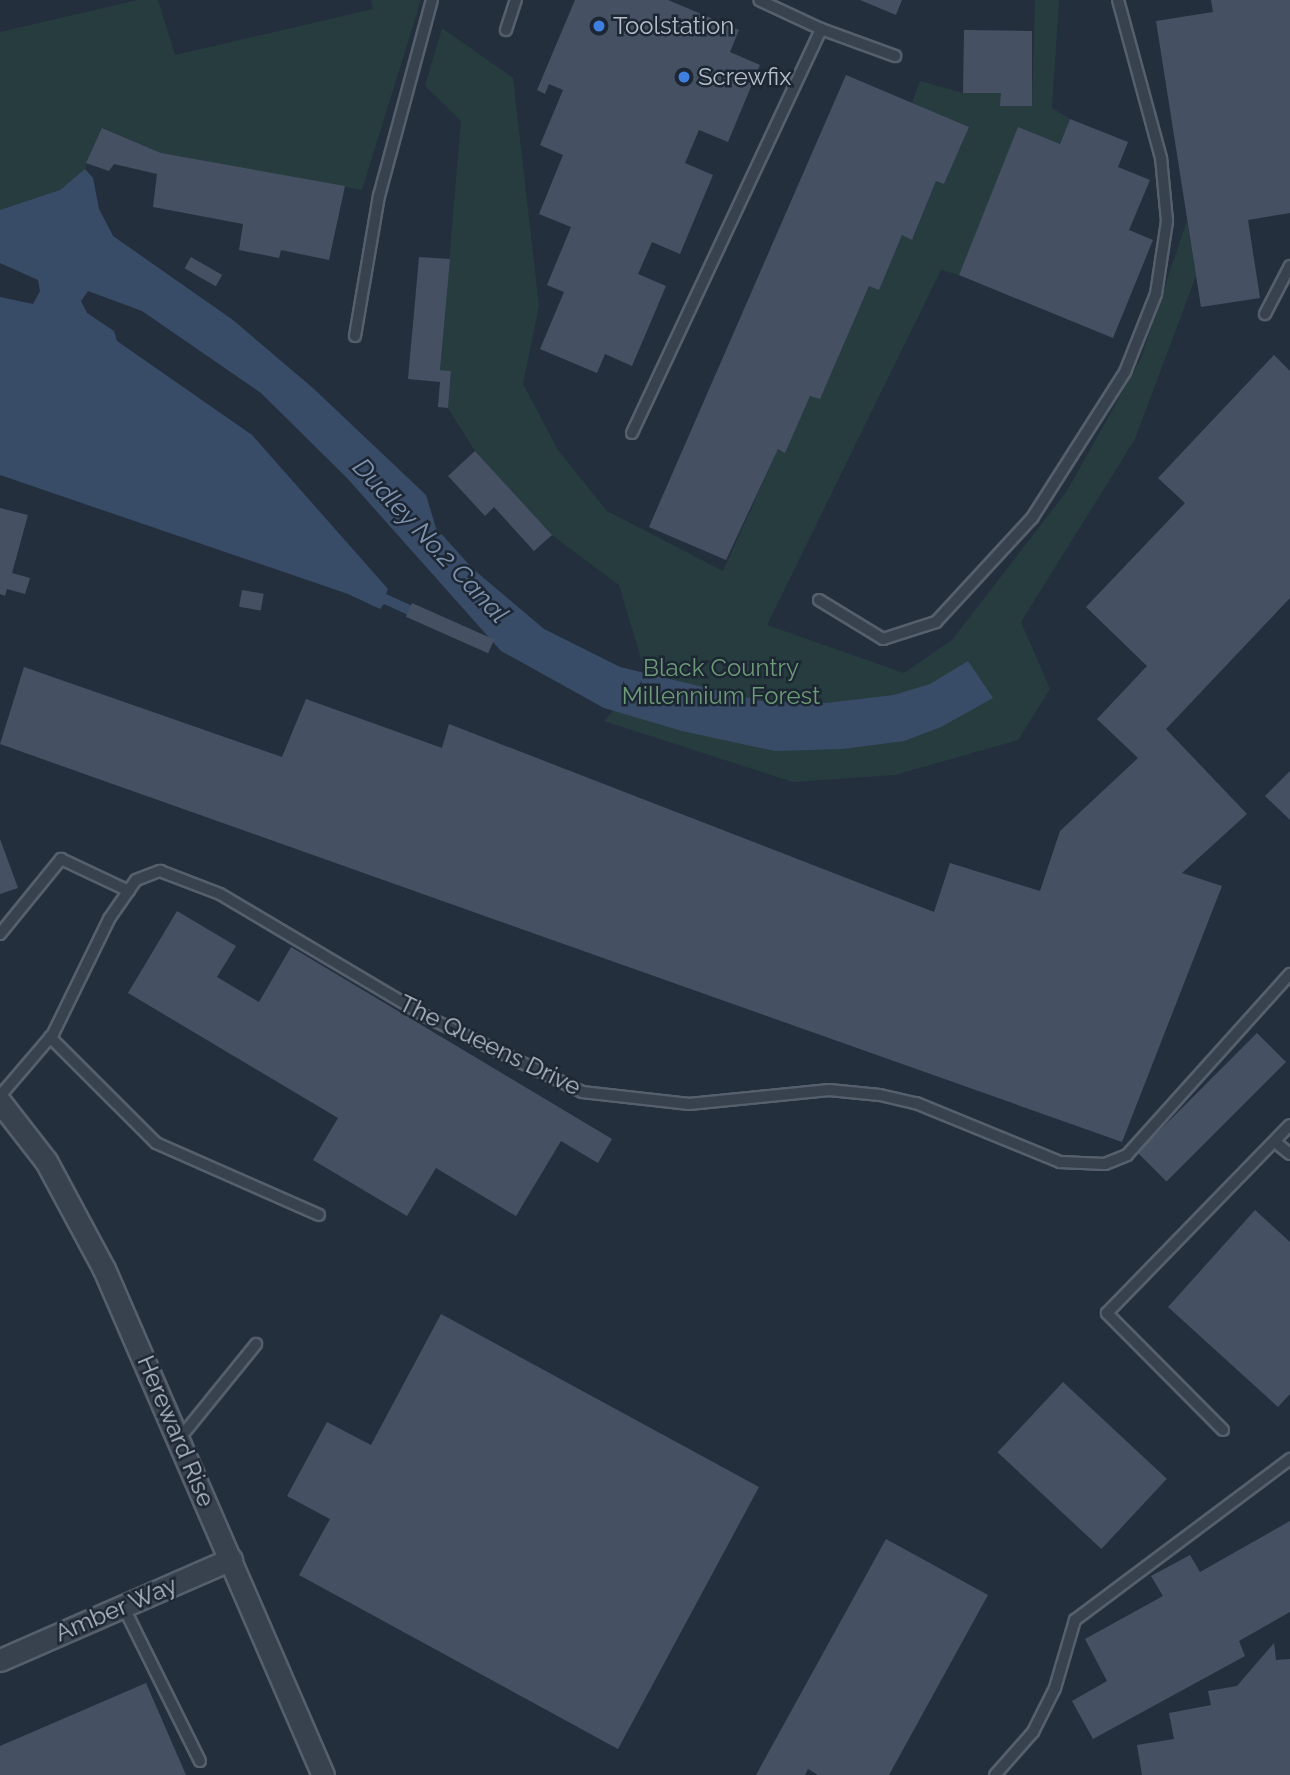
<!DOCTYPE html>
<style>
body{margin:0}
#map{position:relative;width:1290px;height:1775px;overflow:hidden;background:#242f3e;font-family:Raleway,sans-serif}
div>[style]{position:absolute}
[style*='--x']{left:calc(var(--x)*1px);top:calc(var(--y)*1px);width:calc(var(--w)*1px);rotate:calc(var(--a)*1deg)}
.green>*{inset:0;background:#263c3f}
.water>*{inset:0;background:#394c67}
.building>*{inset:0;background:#455162;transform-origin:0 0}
.roads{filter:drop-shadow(2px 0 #565f6c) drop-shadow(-2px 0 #565f6c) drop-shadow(0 2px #565f6c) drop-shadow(0 -2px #565f6c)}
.service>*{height:10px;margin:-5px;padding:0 5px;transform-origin:5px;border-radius:5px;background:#38414e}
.minor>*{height:21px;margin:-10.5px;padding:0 10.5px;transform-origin:10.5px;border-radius:10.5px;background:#38414e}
.dots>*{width:19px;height:19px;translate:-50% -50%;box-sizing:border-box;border:4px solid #1d2633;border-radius:50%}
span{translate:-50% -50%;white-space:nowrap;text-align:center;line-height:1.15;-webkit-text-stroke:5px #1d2633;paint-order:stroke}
.poi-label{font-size:24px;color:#b4bcc9}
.left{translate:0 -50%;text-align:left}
.park-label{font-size:24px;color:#6b9a76}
.street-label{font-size:24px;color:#b4bcc9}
.water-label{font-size:26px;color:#7c92b1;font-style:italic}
</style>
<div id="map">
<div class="green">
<i style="clip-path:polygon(138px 0,158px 0,175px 55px,373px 9px,371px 0,421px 0,362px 190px,161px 153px,103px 128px,85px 169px,60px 190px,0 210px,0 32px)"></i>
<i style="clip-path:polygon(1035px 0,1059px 0,1052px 108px,1070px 119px,1060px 144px,1018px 128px,959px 275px,941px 270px,767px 625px,904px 673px,952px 640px,1067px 491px,1141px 358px,1187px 220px,1196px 276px,1135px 439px,1021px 622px,1050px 689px,1018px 740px,895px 775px,793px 782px,604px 721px,646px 675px,619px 585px,552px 535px,475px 451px,448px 408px,451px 371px,440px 370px,461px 121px,425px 86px,442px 28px,513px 78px,539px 306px,523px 384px,558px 450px,607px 511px,723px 571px,778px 449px,785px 452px,810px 396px,820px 399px,869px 286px,902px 235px,913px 239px,936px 181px,944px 184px,969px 127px,912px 103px,920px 81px,963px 93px,1001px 93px,1001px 106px,1032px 106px)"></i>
</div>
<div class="water">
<i style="clip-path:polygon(85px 169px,93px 178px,99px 209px,113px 236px,233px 320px,314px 389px,426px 495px,436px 528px,473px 569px,544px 629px,620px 667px,761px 701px,826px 703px,894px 695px,930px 684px,968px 661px,993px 698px,941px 727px,904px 741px,843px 749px,775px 751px,682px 731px,604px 708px,501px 651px,347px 478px,261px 393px,142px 311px,88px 291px,81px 301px,87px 313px,114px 331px,117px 341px,252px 435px,388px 589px,386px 594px,459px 627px,454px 636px,384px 604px,380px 609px,348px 594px,0 475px,0 297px,33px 304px,40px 291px,38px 280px,0 263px,0 210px,60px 190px)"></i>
</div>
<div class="building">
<i style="clip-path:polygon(575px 0,668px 0,739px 30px,730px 52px,760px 65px,728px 142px,699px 130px,685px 163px,713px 175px,680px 254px,652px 242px,638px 274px,666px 286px,632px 366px,605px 354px,597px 373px,540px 349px,564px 292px,547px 285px,571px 227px,539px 214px,563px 155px,540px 145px,563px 90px,549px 84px,545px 94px,537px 90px)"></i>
<i style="clip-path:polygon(860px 0,902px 0,896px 15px)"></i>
<i style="clip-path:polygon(1211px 0,1290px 0,1290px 213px,1248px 220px,1260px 298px,1201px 307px,1156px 21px,1213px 12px)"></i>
<i style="clip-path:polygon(964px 30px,1032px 31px,1032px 106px,1000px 106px,1001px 93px,963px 93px)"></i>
<i style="clip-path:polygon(846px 75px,969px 127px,944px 184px,936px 181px,912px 240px,902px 235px,879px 290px,869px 286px,820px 399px,810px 396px,785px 453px,778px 449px,726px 560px,649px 527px)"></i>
<i style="clip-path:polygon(1070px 119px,1128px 142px,1118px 167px,1150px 180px,1129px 230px,1153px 240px,1113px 338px,959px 275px,1018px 127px,1060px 144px)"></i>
<i style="clip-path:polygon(102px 128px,161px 153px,345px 186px,329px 260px,281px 250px,279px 258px,239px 250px,243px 224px,153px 207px,157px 174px,114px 164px,109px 171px,86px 163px)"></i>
<i style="left:191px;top:257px;width:36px;height:13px;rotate:30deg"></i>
<i style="clip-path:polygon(419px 257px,450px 259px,440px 370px,451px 371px,448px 408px,438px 407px,440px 382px,408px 379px)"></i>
<i style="clip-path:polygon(1274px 355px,1290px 371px,1290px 598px,1166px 729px,1247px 814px,1182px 873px,1222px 886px,1122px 1142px,0 744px,24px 667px,282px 757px,306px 699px,442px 748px,449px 724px,934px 912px,950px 863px,1040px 891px,1060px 831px,1138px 758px,1097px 719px,1147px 666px,1086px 607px,1185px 503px,1158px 478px)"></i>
<i style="clip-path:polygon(475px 451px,552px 535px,534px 551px,494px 507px,485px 516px,448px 476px)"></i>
<i style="clip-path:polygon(0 508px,28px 515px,12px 573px,30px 578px,25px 594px,7px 589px,5px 596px,0 594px)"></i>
<i style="left:242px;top:590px;width:22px;height:17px;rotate:10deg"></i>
<i style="left:412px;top:603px;width:90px;height:15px;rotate:24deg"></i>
<i style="clip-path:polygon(1290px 771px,1290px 820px,1265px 796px)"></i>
<i style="clip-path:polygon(0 839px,18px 888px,0 894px)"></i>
<i style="clip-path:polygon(177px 911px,236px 946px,217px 977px,259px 1002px,291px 947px,612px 1139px,598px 1163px,561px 1141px,516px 1216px,436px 1168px,407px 1216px,313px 1160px,338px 1118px,128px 993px)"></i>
<i style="left:1257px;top:1033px;width:41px;height:169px;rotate:45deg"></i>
<i style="clip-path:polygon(1255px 1210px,1290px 1242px,1290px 1394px,1278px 1407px,1168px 1307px)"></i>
<i style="clip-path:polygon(441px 1314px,759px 1487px,618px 1749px,299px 1575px,330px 1519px,287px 1496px,327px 1422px,371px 1445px)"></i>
<i style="left:1063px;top:1382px;width:142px;height:96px;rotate:43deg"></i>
<i style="clip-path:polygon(1290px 1521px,1290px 1612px,1239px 1641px,1245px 1656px,1093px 1739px,1072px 1701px,1107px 1681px,1085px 1639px,1163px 1596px,1151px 1576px,1190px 1555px,1200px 1572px)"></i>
<i style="clip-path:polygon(886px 1539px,988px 1595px,889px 1775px,818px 1775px,808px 1769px,805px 1775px,756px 1775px)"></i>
<i style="clip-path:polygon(1274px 1643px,1276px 1660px,1290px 1659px,1290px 1775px,1142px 1775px,1137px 1745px,1174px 1739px,1169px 1713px,1211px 1705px,1208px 1691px,1237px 1686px)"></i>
<i style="clip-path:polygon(146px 1683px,186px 1775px,0 1775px,0 1746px)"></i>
</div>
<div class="roads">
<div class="service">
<i style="--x:821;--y:29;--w:79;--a:20"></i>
<i style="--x:506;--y:30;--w:32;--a:-72"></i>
<i style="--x:1265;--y:314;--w:54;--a:-62.5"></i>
<i style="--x:355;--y:336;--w:142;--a:-80.3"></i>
<i style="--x:379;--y:196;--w:203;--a:-74.9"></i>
<i style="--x:632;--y:433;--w:446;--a:-64.9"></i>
<i style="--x:821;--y:29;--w:68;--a:-154.9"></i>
<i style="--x:819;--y:600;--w:75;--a:31.4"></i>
<i style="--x:883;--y:639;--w:56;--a:-17.8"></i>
<i style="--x:936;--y:622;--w:142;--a:-47.3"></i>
<i style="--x:1032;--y:518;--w:173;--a:-57.5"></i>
<i style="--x:1125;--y:372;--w:84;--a:-68.3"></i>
<i style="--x:1156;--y:294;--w:74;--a:-81.4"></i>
<i style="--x:1167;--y:221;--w:63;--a:-95.4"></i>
<i style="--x:1161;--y:158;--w:164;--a:-105.2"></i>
<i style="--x:0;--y:934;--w:97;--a:-50.9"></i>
<i style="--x:61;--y:859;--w:75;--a:25.2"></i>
<i style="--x:50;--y:1037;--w:150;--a:45"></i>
<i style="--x:156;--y:1143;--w:178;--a:23.8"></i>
<i style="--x:0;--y:1096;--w:82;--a:-49.5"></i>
<i style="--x:53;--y:1034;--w:128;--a:-64"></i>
<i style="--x:109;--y:919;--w:47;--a:-55.3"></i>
<i style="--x:136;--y:880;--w:26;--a:-21"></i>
<i style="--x:160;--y:871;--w:64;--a:21"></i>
<i style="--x:220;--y:894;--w:241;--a:30.7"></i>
<i style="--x:427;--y:1017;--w:172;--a:25.8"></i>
<i style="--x:582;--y:1092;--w:108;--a:6.4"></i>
<i style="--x:689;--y:1104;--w:141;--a:-5.7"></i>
<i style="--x:829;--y:1090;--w:51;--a:5.6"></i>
<i style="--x:880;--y:1095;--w:37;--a:13"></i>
<i style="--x:916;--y:1103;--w:156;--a:22.3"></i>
<i style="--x:1060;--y:1162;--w:45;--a:2.5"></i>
<i style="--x:1105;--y:1164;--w:24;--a:-22"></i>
<i style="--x:1127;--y:1155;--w:244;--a:-48"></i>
<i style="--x:1275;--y:1142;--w:19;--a:39"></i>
<i style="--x:1223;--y:1430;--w:165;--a:-134.8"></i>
<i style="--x:1107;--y:1313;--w:262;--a:-45.8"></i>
<i style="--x:180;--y:1438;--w:121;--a:-51"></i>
<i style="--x:123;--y:1606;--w:173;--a:63.6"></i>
<i style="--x:995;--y:1775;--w:57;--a:-48.5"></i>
<i style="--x:1033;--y:1732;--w:49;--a:-63.4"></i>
<i style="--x:1055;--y:1688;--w:71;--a:-73.6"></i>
<i style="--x:1075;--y:1620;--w:269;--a:-36.8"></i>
</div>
<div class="minor">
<i style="--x:0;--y:1102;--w:75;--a:52.1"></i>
<i style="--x:46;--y:1161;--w:123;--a:61.8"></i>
<i style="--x:104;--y:1269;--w:551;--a:66.6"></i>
<i style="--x:0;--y:1660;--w:252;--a:-23.6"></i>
</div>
</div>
<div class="dots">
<i style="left:599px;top:26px;background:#3f7fe0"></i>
<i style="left:684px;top:77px;background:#3f7fe0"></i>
</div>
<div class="poi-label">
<span class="left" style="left:613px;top:26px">Toolstation</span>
<span class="left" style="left:698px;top:77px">Screwfix</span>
</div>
<div class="park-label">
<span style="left:721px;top:682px">Black Country<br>Millennium Forest</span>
</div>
<div class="street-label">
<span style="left:490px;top:1045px;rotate:26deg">The Queens Drive</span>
<span style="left:176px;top:1431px;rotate:67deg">Hereward Rise</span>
<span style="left:116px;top:1609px;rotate:-23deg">Amber Way</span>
</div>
<div class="water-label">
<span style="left:430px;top:541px;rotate:47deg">Dudley No.2 Canal</span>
</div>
</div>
